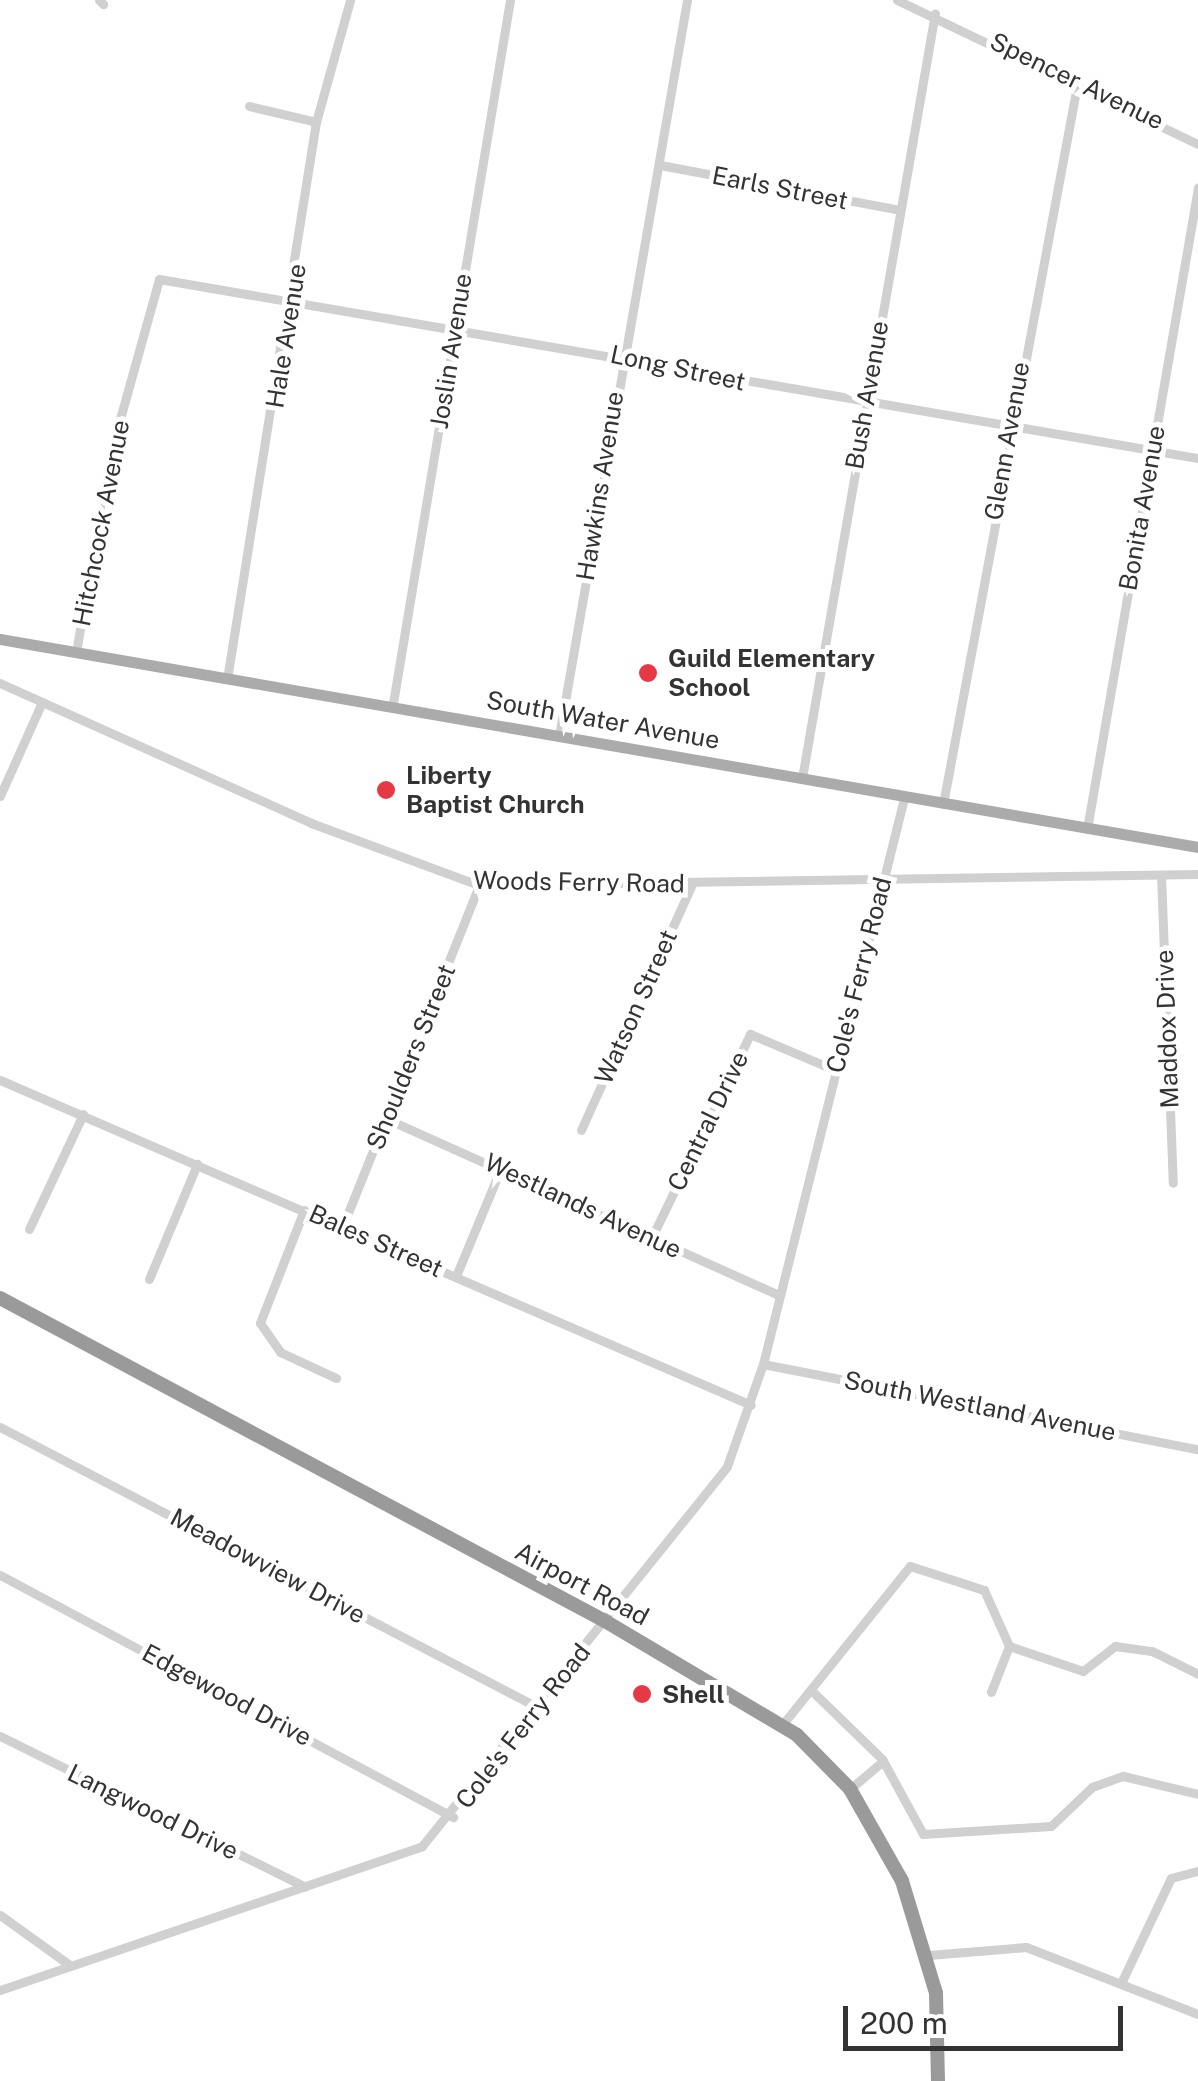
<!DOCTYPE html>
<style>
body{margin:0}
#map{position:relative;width:1198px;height:2081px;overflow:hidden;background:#fff;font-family:"Public Sans",sans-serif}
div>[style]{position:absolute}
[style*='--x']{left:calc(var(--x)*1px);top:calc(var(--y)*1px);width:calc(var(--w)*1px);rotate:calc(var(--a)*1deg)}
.minor>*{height:9px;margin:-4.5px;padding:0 4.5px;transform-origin:4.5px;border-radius:4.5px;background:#d0d0d0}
.major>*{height:11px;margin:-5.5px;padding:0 5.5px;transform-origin:5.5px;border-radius:5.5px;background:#ababab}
.highway>*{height:14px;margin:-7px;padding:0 7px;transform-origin:7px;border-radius:7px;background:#9a9a9a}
.dots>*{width:28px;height:28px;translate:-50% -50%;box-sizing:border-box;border:5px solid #fff;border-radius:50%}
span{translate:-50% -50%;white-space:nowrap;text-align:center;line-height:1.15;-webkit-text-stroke:10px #fff;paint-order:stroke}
.street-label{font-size:25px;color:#333}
.poi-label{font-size:25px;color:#333;font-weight:700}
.left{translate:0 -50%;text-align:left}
.scale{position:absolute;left:843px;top:2006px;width:280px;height:45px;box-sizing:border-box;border:5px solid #333;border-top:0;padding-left:12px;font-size:30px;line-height:35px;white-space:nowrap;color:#333;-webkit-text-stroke:8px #fff;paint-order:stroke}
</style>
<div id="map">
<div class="minor">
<i style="--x:99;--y:0;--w:6;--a:45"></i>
<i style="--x:897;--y:0;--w:334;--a:25.6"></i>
<i style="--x:249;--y:106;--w:69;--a:13.4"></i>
<i style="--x:660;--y:165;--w:244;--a:10.6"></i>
<i style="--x:76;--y:653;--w:186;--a:-80.7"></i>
<i style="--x:106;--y:469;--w:197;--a:-74.4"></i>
<i style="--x:159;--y:279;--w:1054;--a:9.78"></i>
<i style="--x:228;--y:673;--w:558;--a:-80.93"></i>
<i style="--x:316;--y:122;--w:127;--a:-74.4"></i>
<i style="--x:0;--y:683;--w:341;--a:24.2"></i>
<i style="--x:311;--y:823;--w:179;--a:20.3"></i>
<i style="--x:479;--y:885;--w:719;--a:-0.88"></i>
<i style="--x:393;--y:703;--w:713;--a:-80.55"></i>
<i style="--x:559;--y:736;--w:747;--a:-80.13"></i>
<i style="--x:802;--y:778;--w:776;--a:-80.14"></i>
<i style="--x:0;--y:796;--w:103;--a:-65.9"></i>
<i style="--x:943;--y:804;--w:736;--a:-79.44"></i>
<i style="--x:1087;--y:829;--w:651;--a:-80.18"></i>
<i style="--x:1161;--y:875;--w:308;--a:87.8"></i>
<i style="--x:0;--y:1080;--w:818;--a:23.4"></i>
<i style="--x:387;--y:1119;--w:429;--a:24.2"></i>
<i style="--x:581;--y:1130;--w:270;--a:-65.7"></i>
<i style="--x:304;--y:1210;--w:121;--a:111.3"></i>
<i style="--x:260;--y:1323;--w:35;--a:55"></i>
<i style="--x:280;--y:1352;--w:62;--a:24.9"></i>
<i style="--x:342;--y:1228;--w:369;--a:-68.2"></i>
<i style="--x:29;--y:1229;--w:127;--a:-64.8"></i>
<i style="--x:651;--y:1239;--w:228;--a:-64.2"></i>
<i style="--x:750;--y:1034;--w:92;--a:23"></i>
<i style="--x:456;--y:1276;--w:117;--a:-67.4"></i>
<i style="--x:149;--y:1279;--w:125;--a:-67.3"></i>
<i style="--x:763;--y:1364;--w:443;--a:11.1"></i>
<i style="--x:0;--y:1427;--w:603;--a:27.54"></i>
<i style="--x:0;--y:1575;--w:514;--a:28.11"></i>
<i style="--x:812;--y:1691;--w:98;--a:44.2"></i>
<i style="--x:882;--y:1759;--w:85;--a:61.3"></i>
<i style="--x:923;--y:1834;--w:128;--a:-3.6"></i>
<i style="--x:1051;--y:1826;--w:57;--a:-43.6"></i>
<i style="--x:1092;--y:1787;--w:33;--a:-20"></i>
<i style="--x:1123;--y:1776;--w:77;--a:13.5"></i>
<i style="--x:991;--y:1692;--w:49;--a:-68.6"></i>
<i style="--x:782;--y:1725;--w:204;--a:-51.2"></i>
<i style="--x:910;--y:1566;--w:78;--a:18"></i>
<i style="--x:984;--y:1590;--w:61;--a:65.9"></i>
<i style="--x:1009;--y:1646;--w:78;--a:18.7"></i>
<i style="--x:1083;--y:1671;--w:41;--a:-38"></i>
<i style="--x:1115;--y:1646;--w:37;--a:8"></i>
<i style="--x:1152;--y:1651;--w:51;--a:26.6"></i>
<i style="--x:0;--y:1736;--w:340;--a:26.3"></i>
<i style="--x:850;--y:1789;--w:43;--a:-40.3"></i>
<i style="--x:0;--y:1915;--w:87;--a:35.7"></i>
<i style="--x:929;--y:1955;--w:97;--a:-4.7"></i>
<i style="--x:1026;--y:1947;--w:185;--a:21.3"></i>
<i style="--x:1122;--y:1981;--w:114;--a:-64.6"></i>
<i style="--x:1171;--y:1878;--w:28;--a:-15"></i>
<i style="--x:0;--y:1990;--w:446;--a:-18.8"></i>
<i style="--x:422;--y:1846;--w:487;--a:-51.2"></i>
<i style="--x:727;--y:1466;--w:108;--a:-70.6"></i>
<i style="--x:763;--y:1364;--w:583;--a:-76.01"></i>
</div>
<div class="major">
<i style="--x:0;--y:639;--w:1216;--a:9.85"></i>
</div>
<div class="highway">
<i style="--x:0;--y:1298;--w:686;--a:28.1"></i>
<i style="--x:605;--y:1621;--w:223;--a:30.7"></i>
<i style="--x:797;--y:1735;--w:76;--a:45.5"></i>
<i style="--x:850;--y:1789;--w:106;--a:60.5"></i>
<i style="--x:902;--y:1881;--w:117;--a:73.1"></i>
<i style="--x:936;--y:1993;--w:88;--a:88.7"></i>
</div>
<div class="dots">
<i style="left:648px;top:673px;background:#e63946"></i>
<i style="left:386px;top:790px;background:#e63946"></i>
<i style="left:642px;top:1694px;background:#e63946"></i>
</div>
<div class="street-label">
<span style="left:1077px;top:81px;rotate:26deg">Spencer Avenue</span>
<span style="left:780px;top:188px;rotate:11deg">Earls Street</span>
<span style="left:286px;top:336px;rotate:-81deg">Hale Avenue</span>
<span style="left:451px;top:351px;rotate:-81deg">Joslin Avenue</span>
<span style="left:678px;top:368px;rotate:12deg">Long Street</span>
<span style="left:867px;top:395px;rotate:-80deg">Bush Avenue</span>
<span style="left:1007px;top:441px;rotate:-80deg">Glenn Avenue</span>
<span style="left:600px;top:486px;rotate:-81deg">Hawkins Avenue</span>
<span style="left:1142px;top:508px;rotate:-80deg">Bonita Avenue</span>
<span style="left:101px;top:523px;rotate:-79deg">Hitchcock Avenue</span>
<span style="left:603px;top:720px;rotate:10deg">South Water Avenue</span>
<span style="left:579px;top:882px;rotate:1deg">Woods Ferry Road</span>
<span style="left:859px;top:975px;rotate:-76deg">Cole's Ferry Road</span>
<span style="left:636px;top:1007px;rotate:-66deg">Watson Street</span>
<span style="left:1167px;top:1029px;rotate:-92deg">Maddox Drive</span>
<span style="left:411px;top:1057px;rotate:-68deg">Shoulders Street</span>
<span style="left:708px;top:1121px;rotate:-64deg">Central Drive</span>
<span style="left:583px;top:1206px;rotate:25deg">Westlands Avenue</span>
<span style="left:376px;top:1241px;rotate:24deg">Bales Street</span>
<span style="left:980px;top:1406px;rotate:11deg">South Westland Avenue</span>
<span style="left:268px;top:1566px;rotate:28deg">Meadowview Drive</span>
<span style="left:582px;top:1584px;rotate:28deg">Airport Road</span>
<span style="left:227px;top:1695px;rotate:28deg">Edgewood Drive</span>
<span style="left:523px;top:1726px;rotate:-52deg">Cole's Ferry Road</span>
<span style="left:153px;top:1812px;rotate:26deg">Langwood Drive</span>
</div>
<div class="poi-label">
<span class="left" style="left:668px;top:673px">Guild Elementary<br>School</span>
<span class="left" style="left:406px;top:790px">Liberty<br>Baptist Church</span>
<span class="left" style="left:662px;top:1694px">Shell</span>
</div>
<div class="scale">200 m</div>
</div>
